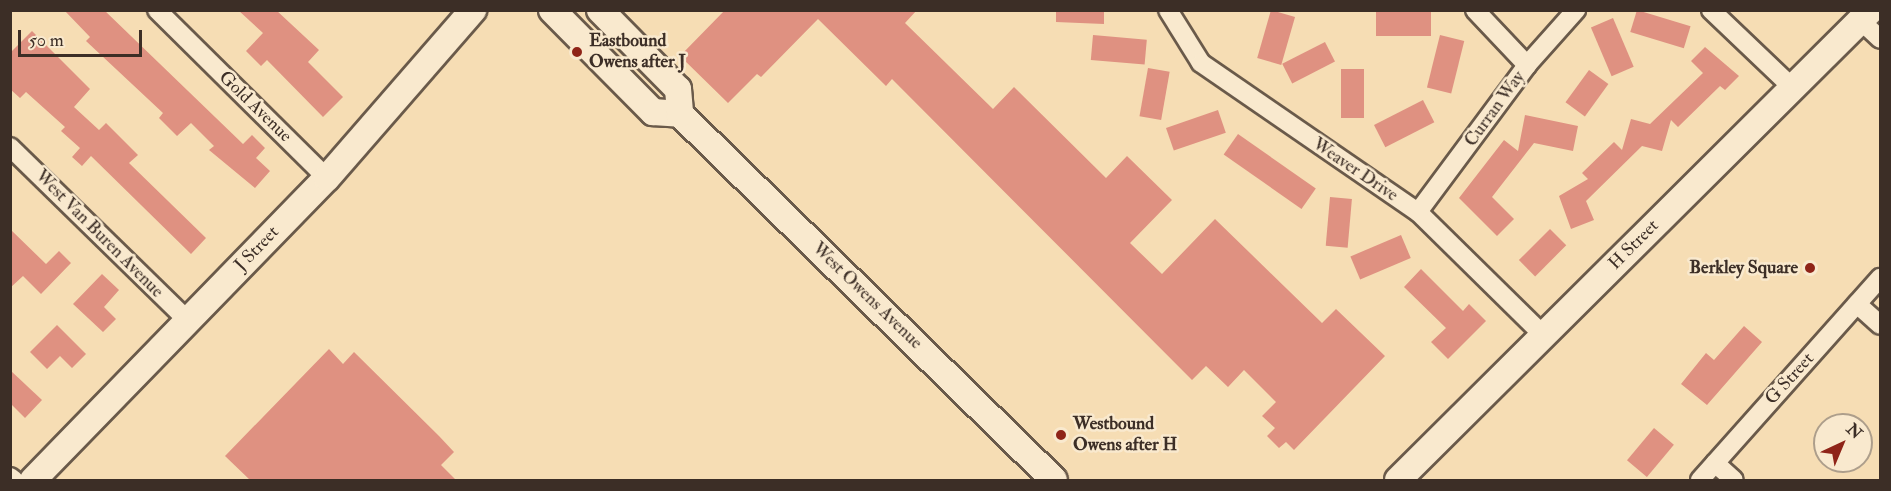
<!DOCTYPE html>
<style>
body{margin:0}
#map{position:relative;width:1891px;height:491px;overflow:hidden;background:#f6ddb4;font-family:"IM FELL Double Pica",serif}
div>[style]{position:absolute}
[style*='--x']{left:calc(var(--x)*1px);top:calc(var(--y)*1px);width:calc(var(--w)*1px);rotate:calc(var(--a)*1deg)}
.building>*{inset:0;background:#df9181;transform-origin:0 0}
.roads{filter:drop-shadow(2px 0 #6a5a4a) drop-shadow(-2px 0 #6a5a4a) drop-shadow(0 2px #6a5a4a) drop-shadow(0 -2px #6a5a4a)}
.street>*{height:18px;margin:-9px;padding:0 9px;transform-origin:9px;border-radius:9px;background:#f9e9ce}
.secondary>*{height:26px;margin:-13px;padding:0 13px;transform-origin:13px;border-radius:13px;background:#f9e9ce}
.dots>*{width:16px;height:16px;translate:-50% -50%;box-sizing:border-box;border:3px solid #f9e9ce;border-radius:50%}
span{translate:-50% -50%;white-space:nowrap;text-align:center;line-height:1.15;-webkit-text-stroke:5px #f9e9ce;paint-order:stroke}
.poi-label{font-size:18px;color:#3c2e26;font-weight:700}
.left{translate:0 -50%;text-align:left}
.right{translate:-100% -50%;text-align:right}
.street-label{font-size:18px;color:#3c2e26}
.frame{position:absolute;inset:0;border:12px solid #3c2e26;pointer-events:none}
.north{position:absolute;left:1813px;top:413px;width:60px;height:60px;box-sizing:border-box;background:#f9e9ce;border:2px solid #ad9e8b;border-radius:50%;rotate:44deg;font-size:16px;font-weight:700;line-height:24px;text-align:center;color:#3c2e26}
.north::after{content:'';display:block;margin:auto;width:21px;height:27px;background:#8f2418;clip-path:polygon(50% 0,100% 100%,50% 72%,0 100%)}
.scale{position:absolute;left:18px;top:30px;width:124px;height:27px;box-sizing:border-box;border:3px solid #3c2e26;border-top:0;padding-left:8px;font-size:18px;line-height:21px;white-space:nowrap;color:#3c2e26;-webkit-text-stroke:4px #f9e9ce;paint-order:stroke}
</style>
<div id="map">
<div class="building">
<i style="clip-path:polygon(64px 10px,104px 10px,243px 144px,252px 135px,265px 148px,256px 158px,270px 171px,255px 188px,209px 150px,214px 146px,191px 123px,177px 136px,159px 118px,163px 113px,86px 41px,90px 37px)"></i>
<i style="clip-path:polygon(238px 10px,276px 10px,319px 50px,308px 62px,343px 97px,323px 117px,267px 60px,261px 66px,246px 51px,263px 33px)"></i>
<i style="clip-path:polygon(725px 10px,917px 10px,905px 23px,993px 109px,1014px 87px,1106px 178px,1127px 156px,1172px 200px,1130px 243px,1162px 274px,1215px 219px,1322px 323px,1336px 309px,1385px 356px,1294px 450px,1286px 442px,1279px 448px,1267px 436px,1275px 428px,1262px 416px,1276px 402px,1244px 370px,1228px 387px,1206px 366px,1192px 380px,892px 79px,886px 86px,818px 19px,761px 77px,757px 74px,728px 103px,680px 56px)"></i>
<i style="clip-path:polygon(1056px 10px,1104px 10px,1104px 24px,1056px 22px)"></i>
<i style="left:1271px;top:10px;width:25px;height:50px;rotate:16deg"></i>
<i style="left:1376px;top:10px;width:55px;height:26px"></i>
<i style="left:1637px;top:10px;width:56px;height:23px;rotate:17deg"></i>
<i style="left:1613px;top:18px;width:53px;height:24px;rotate:67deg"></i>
<i style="clip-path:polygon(32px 31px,90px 89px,74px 107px,99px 130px,106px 123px,138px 155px,129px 163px,206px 238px,191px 254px,91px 156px,82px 166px,72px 157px,80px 148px,61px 131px,65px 127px,26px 92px,20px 98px,10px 89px,10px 53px)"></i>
<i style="left:1093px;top:35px;width:54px;height:25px;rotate:5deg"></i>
<i style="left:1440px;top:35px;width:25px;height:54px;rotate:14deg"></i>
<i style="left:1325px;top:42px;width:22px;height:48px;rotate:63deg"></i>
<i style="clip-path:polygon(1705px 47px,1739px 76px,1725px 90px,1720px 86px,1678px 127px,1671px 120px,1662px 151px,1642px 146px,1586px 201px,1594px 220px,1571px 229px,1559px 196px,1588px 179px,1582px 173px,1614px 142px,1622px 150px,1631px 119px,1650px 124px,1703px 73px,1691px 61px)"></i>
<i style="left:1148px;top:68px;width:22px;height:49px;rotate:10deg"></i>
<i style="left:1341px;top:69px;width:23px;height:49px"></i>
<i style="left:1589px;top:70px;width:24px;height:40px;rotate:36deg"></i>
<i style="left:1423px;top:100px;width:25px;height:55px;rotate:63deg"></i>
<i style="left:1218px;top:110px;width:24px;height:55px;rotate:71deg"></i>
<i style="clip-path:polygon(1525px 115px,1578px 126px,1573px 151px,1534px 143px,1492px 197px,1514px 219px,1497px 236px,1459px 198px,1504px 140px,1518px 151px)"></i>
<i style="left:1238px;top:134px;width:95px;height:25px;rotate:35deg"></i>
<i style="left:1330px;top:197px;width:22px;height:49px;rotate:5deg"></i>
<i style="clip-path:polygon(10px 229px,46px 264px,59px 251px,71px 263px,41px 294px,23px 276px,10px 288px)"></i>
<i style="left:1550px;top:229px;width:23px;height:44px;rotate:45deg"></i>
<i style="left:1401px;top:235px;width:25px;height:55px;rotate:67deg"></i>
<i style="clip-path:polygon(1421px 269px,1463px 311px,1469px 304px,1486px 321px,1448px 359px,1431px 342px,1446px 328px,1404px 287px)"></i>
<i style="clip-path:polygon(102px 274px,119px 290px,104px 307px,116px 319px,103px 332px,73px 304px)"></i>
<i style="clip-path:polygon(57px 325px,86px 354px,72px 368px,60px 356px,47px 369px,30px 352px)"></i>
<i style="clip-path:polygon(1744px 326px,1762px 342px,1707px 405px,1681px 384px,1706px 353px,1714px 360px)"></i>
<i style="clip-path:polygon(329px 349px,343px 364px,354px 352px,439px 436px,454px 452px,441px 465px,456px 480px,250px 480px,225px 456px)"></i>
<i style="clip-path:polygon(10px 370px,42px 400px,25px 418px,10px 403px)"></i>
<i style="left:1654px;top:428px;width:26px;height:42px;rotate:40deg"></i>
</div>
<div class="roads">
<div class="street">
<i style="--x:157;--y:10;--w:239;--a:44.7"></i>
<i style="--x:1168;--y:10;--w:62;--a:58.1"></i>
<i style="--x:1201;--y:63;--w:263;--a:34.5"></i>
<i style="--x:1418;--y:212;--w:175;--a:44.5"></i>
<i style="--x:1475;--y:10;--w:76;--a:46.6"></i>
<i style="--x:1711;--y:10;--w:113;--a:43.6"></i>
<i style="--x:1861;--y:21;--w:26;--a:43"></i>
<i style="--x:10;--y:147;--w:249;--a:44.3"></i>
<i style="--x:1418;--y:212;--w:183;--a:-53.4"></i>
<i style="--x:1527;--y:65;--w:74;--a:-48.3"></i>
<i style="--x:1857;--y:304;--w:31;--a:42"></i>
<i style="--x:1715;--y:463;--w:25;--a:42"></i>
<i style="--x:10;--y:477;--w:5;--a:37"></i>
<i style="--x:1700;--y:480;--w:271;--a:-48.3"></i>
</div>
<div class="secondary">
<i style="--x:552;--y:10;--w:144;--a:45.3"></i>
<i style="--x:653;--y:112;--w:27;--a:4"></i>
<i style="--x:680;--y:114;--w:523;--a:44.38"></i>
<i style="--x:600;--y:10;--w:111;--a:45.4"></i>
<i style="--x:678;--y:89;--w:25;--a:85"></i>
<i style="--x:33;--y:480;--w:421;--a:-45.8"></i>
<i style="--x:327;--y:178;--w:223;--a:-49"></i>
<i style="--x:1398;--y:480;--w:667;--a:-44.82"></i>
</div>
</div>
<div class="dots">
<i style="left:577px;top:52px;background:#8f2418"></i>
<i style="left:1810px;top:268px;background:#8f2418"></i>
<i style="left:1061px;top:435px;background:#8f2418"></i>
</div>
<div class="poi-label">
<span class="left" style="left:589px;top:52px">Eastbound<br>Owens after J</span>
<span class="right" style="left:1798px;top:268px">Berkley Square</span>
<span class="left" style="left:1073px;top:435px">Westbound<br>Owens after H</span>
</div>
<div class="street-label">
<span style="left:255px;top:107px;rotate:44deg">Gold Avenue</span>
<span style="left:1495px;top:109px;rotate:-54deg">Curran Way</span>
<span style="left:1355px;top:170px;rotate:34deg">Weaver Drive</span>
<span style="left:99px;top:234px;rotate:45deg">West Van Buren Avenue</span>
<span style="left:1634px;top:245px;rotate:-45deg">H Street</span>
<span style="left:257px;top:249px;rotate:-46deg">J Street</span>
<span style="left:867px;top:296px;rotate:44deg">West Owens Avenue</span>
<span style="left:1790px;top:379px;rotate:-48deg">G Street</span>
</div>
<div class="frame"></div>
<div class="north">N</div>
<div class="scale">50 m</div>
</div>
